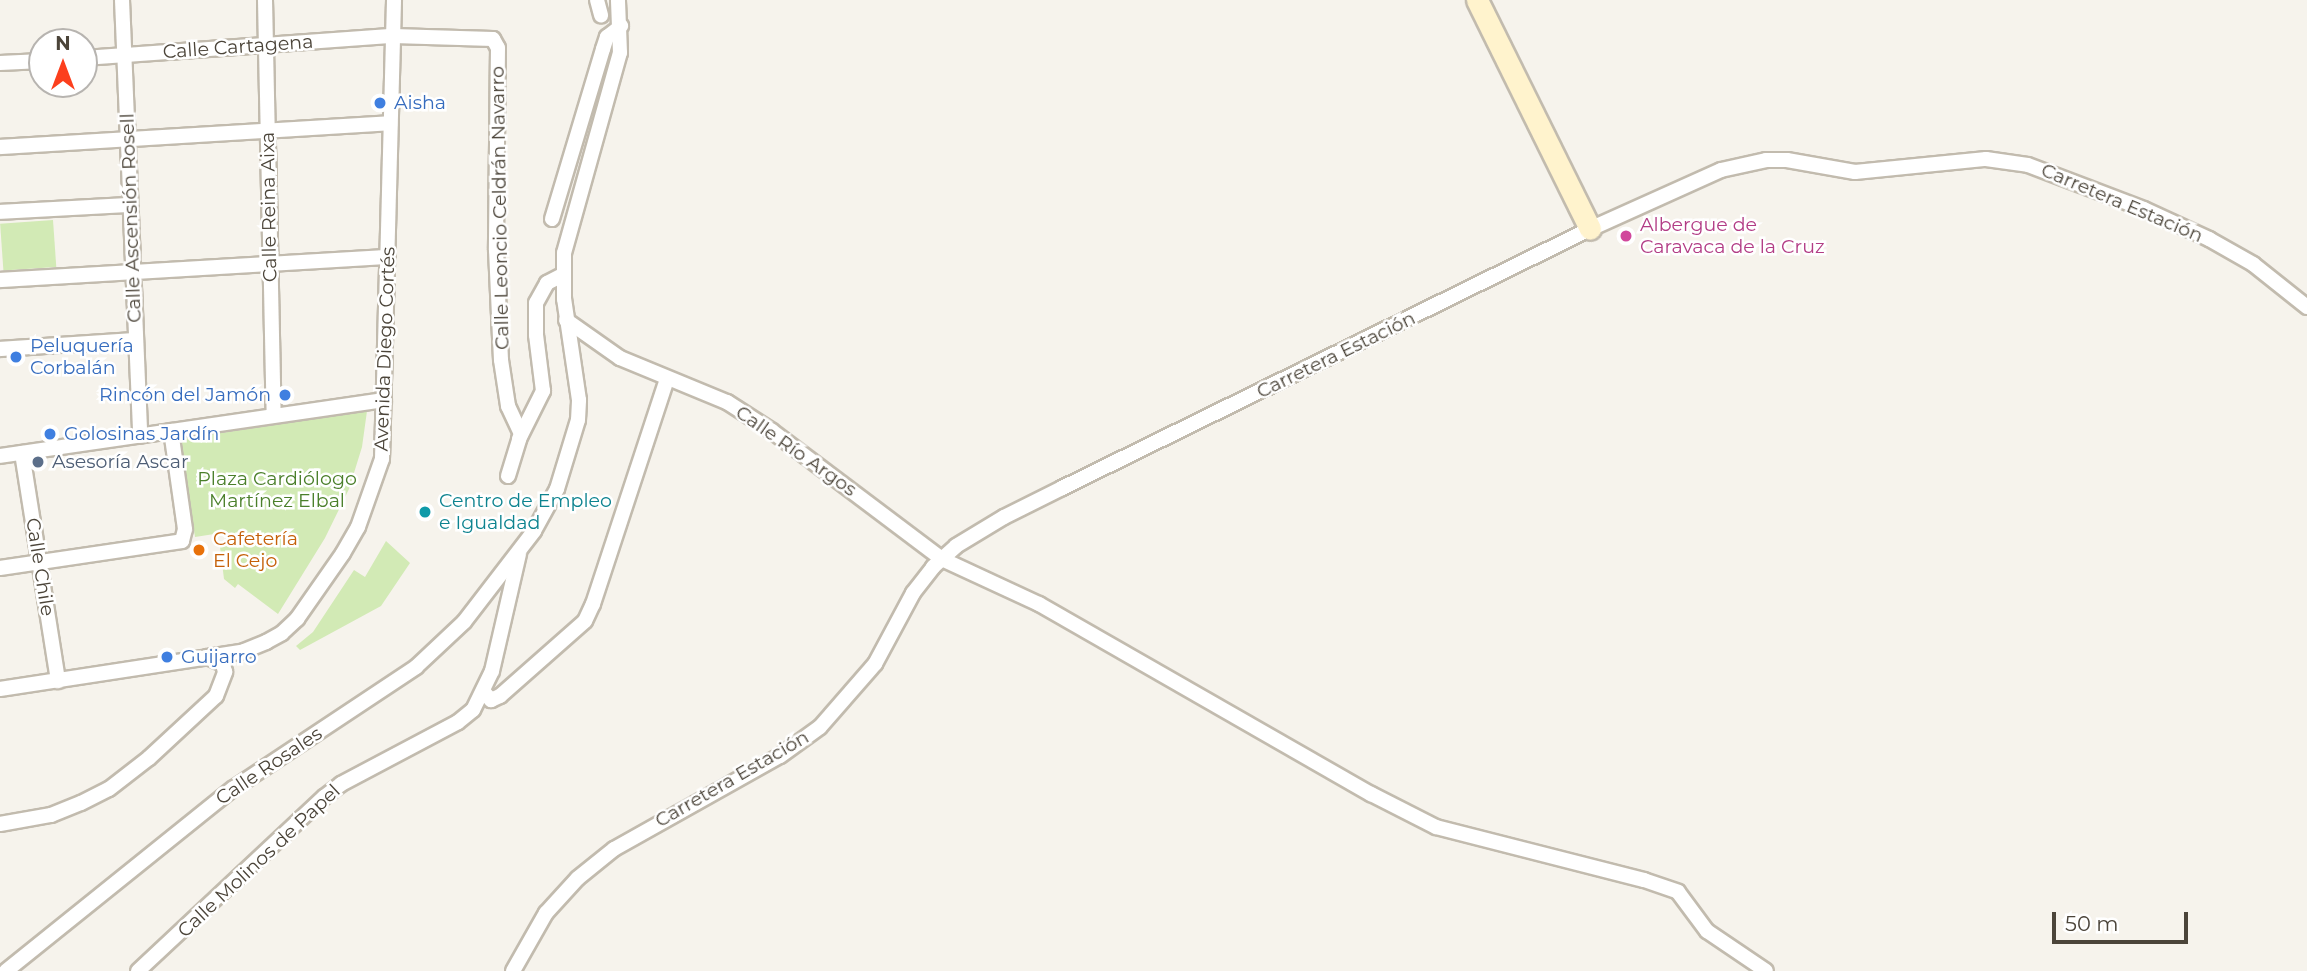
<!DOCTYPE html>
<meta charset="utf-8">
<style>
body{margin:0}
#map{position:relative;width:2307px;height:971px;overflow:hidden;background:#f6f3ec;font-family:Montserrat,sans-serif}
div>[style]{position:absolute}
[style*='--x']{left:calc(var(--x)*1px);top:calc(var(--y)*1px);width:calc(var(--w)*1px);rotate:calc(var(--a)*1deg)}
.green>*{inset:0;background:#d2eab5;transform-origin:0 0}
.roads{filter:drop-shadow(2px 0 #c2bbae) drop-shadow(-2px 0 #c2bbae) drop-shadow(0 2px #c2bbae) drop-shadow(0 -2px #c2bbae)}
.street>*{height:14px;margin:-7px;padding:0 7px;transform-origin:7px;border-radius:7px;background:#fff}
.secondary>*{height:21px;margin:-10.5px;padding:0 10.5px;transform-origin:10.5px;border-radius:10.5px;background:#fff3cd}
.dots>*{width:19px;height:19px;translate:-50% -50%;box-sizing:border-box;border:4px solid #fff;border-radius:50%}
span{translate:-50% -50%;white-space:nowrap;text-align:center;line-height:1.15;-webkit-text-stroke:5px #fff;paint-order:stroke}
.street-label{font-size:19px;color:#4b4439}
.shop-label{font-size:19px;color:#366cbe}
.left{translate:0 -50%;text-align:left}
.right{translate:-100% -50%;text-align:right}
.hotel-label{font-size:19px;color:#b23c85}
.service-label{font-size:19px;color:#4e5e75}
.park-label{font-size:19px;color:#4a7f2a}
.culture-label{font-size:19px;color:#0d838f}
.food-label{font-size:19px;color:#c56008}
.north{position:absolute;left:28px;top:28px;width:70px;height:70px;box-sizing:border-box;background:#fff;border:2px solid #b7b4b0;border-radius:50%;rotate:0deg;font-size:19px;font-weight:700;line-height:28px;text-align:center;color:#4b4439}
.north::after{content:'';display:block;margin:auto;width:24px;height:32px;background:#fc3f1d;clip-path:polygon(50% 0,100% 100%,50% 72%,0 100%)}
.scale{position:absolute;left:2052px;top:912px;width:136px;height:32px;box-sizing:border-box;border:4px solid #4b4439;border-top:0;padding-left:9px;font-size:21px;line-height:24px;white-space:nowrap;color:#4b4439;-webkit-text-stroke:5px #fff;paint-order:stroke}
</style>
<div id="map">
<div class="green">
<i style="left:53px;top:220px;width:47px;height:53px;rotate:86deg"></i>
<i style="clip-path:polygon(367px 411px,362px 447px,349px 489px,325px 538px,278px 614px,238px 584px,235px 588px,224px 579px,220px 547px,228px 545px,227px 532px,195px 537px,181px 439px)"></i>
<i style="clip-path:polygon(386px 541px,410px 563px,381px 606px,300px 650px,296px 646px,313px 632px,354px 570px,365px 577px)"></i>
</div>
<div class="roads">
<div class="street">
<i style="--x:122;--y:0;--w:436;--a:87.6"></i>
<i style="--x:265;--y:0;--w:414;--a:88.8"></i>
<i style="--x:597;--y:0;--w:16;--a:75"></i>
<i style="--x:84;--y:58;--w:310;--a:-4.1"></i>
<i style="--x:393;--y:36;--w:100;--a:1.7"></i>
<i style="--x:493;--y:39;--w:10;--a:61"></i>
<i style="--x:498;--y:48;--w:202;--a:90.6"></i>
<i style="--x:496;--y:250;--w:110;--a:87.4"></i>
<i style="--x:501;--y:360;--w:47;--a:81.3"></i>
<i style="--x:508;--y:406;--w:31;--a:65"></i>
<i style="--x:0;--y:63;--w:42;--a:-2.7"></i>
<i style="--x:0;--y:147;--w:391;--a:-3.5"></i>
<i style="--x:0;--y:212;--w:130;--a:-3.1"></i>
<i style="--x:552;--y:219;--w:177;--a:-73.3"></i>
<i style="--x:603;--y:49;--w:13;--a:-72"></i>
<i style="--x:607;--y:37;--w:18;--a:-38"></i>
<i style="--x:0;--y:280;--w:388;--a:-3.4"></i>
<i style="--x:566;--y:320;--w:66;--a:35.1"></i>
<i style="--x:620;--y:358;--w:116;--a:22.4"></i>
<i style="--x:727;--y:402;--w:54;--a:32.8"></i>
<i style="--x:772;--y:431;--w:213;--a:37"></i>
<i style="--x:942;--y:559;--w:107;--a:24.9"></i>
<i style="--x:1039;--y:604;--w:383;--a:29.8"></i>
<i style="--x:1371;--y:794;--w:73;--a:26.9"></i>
<i style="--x:1436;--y:827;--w:215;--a:14.3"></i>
<i style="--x:1644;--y:880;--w:36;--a:19"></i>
<i style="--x:1678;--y:892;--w:49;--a:53.4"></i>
<i style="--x:1707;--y:931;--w:71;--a:34.1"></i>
<i style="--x:0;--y:349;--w:135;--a:-3.8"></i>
<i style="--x:22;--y:453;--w:231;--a:81"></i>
<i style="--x:0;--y:456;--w:388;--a:-8.3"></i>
<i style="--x:508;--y:476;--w:39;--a:-73"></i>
<i style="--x:519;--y:439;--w:54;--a:-63.4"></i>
<i style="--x:543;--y:391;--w:56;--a:-97.1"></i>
<i style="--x:536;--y:335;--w:32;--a:-90"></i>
<i style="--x:536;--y:303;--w:23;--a:-61"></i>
<i style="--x:547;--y:283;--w:18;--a:-27"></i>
<i style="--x:0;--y:568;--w:184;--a:-8.4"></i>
<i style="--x:182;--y:541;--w:12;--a:-76"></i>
<i style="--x:185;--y:529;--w:99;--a:-98.1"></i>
<i style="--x:0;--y:689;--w:210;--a:-8.7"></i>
<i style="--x:208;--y:657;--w:36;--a:-9"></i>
<i style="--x:244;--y:651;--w:24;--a:-22"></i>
<i style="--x:266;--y:642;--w:18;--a:-29"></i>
<i style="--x:282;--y:633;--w:21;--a:-43"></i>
<i style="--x:297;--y:619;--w:80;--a:-55.1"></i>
<i style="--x:343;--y:553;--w:30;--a:-60"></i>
<i style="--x:358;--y:527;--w:72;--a:-70.6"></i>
<i style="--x:382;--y:459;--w:459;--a:-88.5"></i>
<i style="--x:484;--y:692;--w:11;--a:49"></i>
<i style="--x:491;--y:700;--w:10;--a:-24"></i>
<i style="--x:500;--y:696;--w:113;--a:-41.4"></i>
<i style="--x:585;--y:621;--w:19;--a:-65"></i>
<i style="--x:593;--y:604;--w:237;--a:-71.8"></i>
<i style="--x:0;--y:824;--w:52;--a:-10"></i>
<i style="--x:51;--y:815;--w:32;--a:-22"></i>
<i style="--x:81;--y:803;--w:31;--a:-27"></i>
<i style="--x:109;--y:789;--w:51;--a:-37.8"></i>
<i style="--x:149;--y:758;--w:91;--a:-42.8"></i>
<i style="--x:216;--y:696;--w:26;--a:-69"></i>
<i style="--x:225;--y:672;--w:8;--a:-104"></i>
<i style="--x:223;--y:664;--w:17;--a:-155"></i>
<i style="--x:6;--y:971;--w:292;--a:-38.8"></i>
<i style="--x:234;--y:788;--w:219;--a:-33.6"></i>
<i style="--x:416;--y:667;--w:66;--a:-43.2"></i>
<i style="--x:464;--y:622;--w:115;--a:-52.4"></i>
<i style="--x:534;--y:531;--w:48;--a:-61.3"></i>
<i style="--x:557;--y:489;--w:72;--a:-73.1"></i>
<i style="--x:578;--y:420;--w:20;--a:-87"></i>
<i style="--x:579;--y:400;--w:102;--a:-98.4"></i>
<i style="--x:564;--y:299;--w:46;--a:-90"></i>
<i style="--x:564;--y:253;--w:208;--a:-74.4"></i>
<i style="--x:620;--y:53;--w:53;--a:-92.2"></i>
<i style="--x:138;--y:971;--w:255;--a:-43.1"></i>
<i style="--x:324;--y:797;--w:21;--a:-37"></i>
<i style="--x:341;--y:784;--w:132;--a:-27.9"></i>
<i style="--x:458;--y:722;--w:19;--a:-39"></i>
<i style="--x:473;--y:710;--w:43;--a:-64"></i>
<i style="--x:492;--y:671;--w:120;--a:-77"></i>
<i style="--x:513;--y:971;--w:67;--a:-60.4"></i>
<i style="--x:546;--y:913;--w:47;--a:-47.6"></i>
<i style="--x:578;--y:878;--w:46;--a:-38.9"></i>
<i style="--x:614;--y:849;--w:190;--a:-29.3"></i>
<i style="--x:780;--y:756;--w:49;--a:-35.9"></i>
<i style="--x:820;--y:727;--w:84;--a:-48.9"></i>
<i style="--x:875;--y:664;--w:81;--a:-61.8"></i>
<i style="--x:913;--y:593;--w:33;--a:-52"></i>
<i style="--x:933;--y:567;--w:31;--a:-42"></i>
<i style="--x:956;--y:546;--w:56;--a:-31.1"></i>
<i style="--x:1004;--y:517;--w:65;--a:-26.6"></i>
<i style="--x:1062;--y:488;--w:588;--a:-26.13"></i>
<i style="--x:1590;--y:229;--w:144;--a:-24.2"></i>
<i style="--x:1721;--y:170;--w:46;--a:-12.5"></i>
<i style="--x:1766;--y:160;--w:21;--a:0"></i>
<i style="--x:1787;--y:160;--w:69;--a:10"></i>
<i style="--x:1855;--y:172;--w:132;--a:-5.7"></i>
<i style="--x:1986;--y:159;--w:42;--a:8.1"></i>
<i style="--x:2028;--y:165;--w:124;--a:20.8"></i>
<i style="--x:2144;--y:209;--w:72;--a:24.8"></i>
<i style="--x:2209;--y:239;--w:51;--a:29.6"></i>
<i style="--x:2253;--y:264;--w:69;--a:38.5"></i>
</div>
<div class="secondary">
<i style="--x:1477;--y:0;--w:255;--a:63.7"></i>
</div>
</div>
<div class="dots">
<i style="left:380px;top:103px;background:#3f7fe0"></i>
<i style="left:1626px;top:236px;background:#d1479c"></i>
<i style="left:16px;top:357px;background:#3f7fe0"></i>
<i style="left:285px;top:395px;background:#3f7fe0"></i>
<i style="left:50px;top:434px;background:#3f7fe0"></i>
<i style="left:38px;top:462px;background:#5c6f8a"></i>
<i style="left:425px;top:512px;background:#0f9aa8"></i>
<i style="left:199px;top:550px;background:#e8710a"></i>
<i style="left:167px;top:657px;background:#3f7fe0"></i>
</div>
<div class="street-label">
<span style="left:238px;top:47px;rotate:-4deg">Calle Cartagena</span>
<span style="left:2122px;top:203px;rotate:23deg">Carretera Estación</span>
<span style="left:269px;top:207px;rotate:-91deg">Calle Reina Aixa</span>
<span style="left:500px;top:208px;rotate:-91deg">Calle Leoncio Celdrán Navarro</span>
<span style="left:131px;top:218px;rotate:-92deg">Calle Ascensión Rosell</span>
<span style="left:385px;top:349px;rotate:-88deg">Avenida Diego Cortés</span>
<span style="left:1336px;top:355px;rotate:-26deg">Carretera Estación</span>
<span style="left:796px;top:451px;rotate:35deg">Calle Río Argos</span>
<span style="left:40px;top:567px;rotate:81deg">Calle Chile</span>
<span style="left:269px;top:766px;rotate:-34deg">Calle Rosales</span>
<span style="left:732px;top:779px;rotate:-30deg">Carretera Estación</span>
<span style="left:259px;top:861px;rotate:-43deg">Calle Molinos de Papel</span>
</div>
<div class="shop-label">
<span class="left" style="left:394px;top:103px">Aisha</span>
<span class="left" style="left:30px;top:357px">Peluquería<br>Corbalán</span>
<span class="right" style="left:271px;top:395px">Rincón del Jamón</span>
<span class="left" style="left:64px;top:434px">Golosinas Jardín</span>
<span class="left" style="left:181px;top:657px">Guijarro</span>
</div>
<div class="hotel-label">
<span class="left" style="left:1640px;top:236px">Albergue de<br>Caravaca de la Cruz</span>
</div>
<div class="service-label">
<span class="left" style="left:52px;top:462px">Asesoría Ascar</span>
</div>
<div class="park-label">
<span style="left:277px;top:490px">Plaza Cardiólogo<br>Martínez Elbal</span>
</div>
<div class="culture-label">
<span class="left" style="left:439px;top:512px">Centro de Empleo<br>e Igualdad</span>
</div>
<div class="food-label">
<span class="left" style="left:213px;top:550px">Cafetería<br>El Cejo</span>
</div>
<div class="north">N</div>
<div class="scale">50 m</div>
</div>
